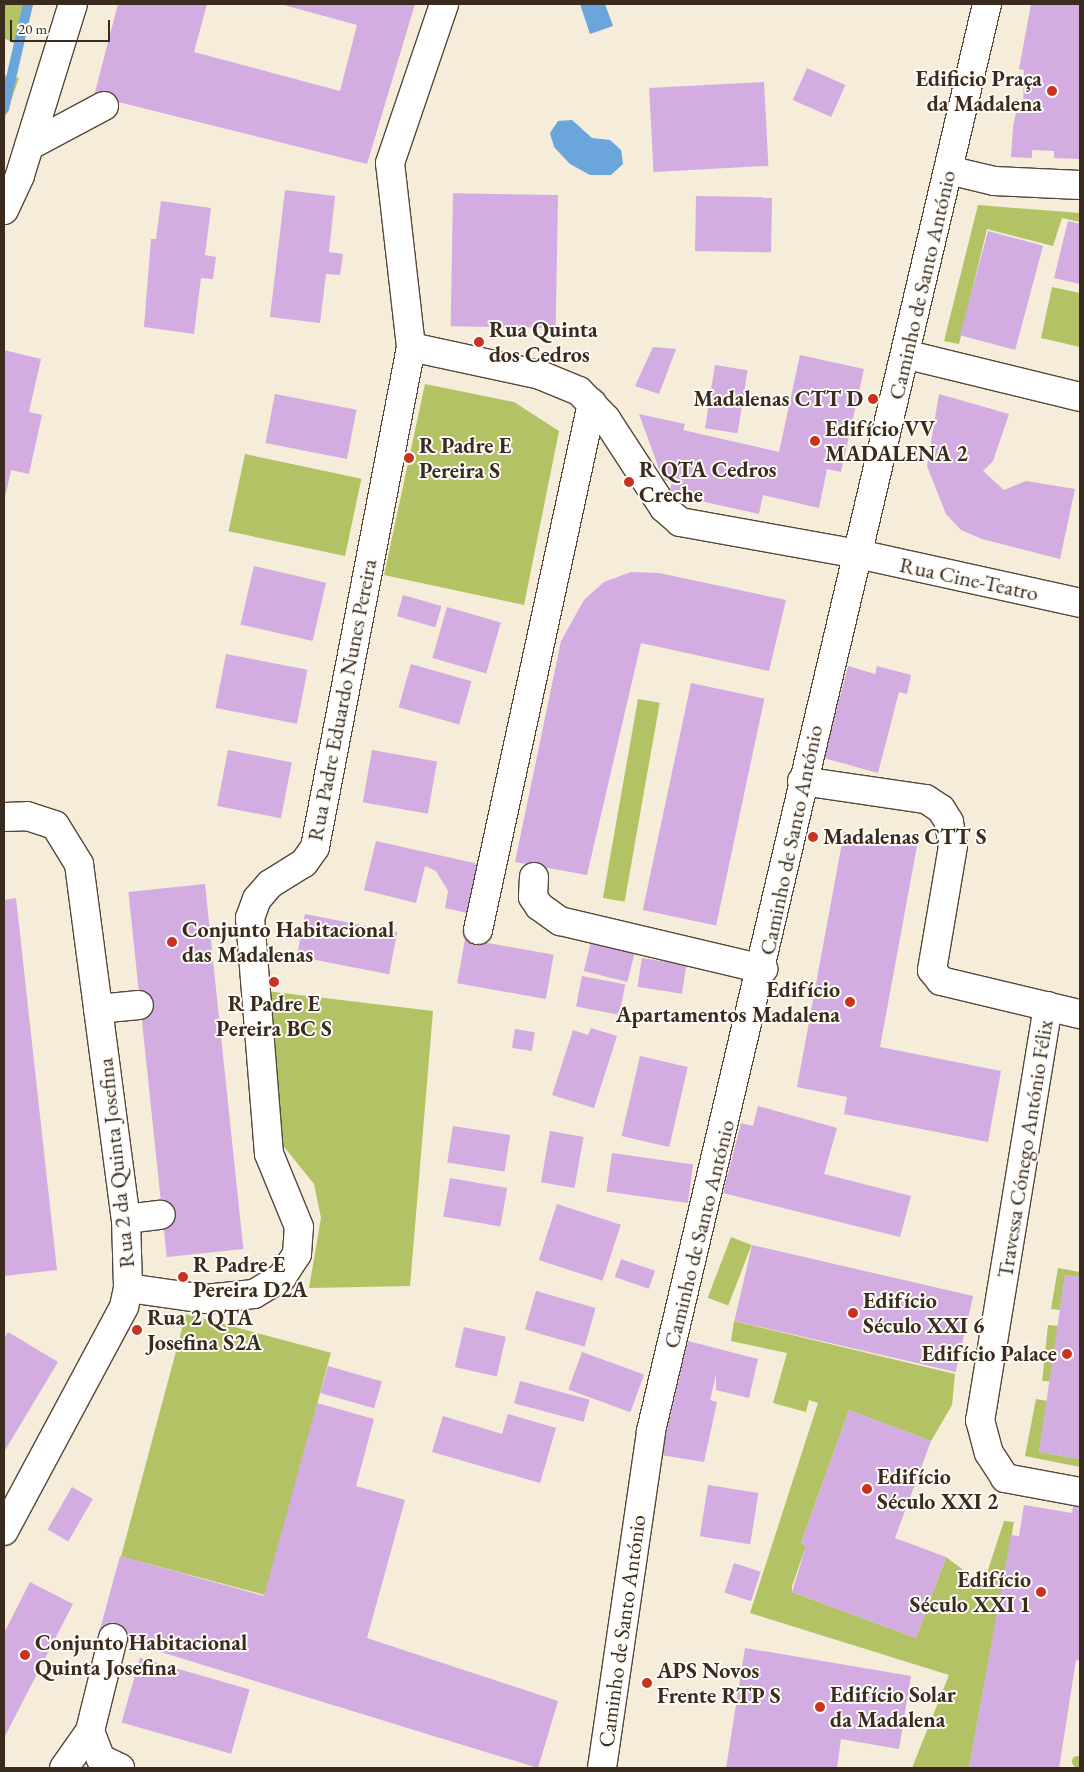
<!DOCTYPE html>
<meta charset="utf-8">
<style>
body{margin:0}
#map{position:relative;width:1084px;height:1772px;overflow:hidden;background:#f5ecd9;font-family:"EB Garamond",serif}
div>[style]{position:absolute}
[style*='--x']{left:calc(var(--x)*1px);top:calc(var(--y)*1px);width:calc(var(--w)*1px);rotate:calc(var(--a)*1deg)}
.green>*{inset:0;background:#b3c264;transform-origin:0 0}
.round{border-radius:50%}
.water>*{inset:0;background:#6aa6db}
.stream>*{height:10px;margin:-5px;padding:0 5px;transform-origin:5px;border-radius:5px;background:#6aa6db}
.building>*{inset:0;background:#d3ace2;transform-origin:0 0}
.roads{filter:drop-shadow(1px 0 #57473a) drop-shadow(-1px 0 #57473a) drop-shadow(0 1px #57473a) drop-shadow(0 -1px #57473a)}
.minor>*{height:28px;margin:-14px;padding:0 14px;transform-origin:14px;border-radius:14px;background:#fff}
.dots>*{width:14px;height:14px;translate:-50% -50%;box-sizing:border-box;border:2px solid #fdfcf7;border-radius:50%}
span{translate:-50% -50%;white-space:nowrap;text-align:center;line-height:1.15;-webkit-text-stroke:4px #fdfcf7;paint-order:stroke}
.poi-label{font-size:22px;color:#3b2a1e;font-weight:700}
.right{translate:-100% -50%;text-align:right}
.left{translate:0 -50%;text-align:left}
.street-label{font-size:22px;color:#3b2a1e}
.frame{position:absolute;inset:0;border:5px solid #3b2a1e;pointer-events:none}
.scale{position:absolute;left:10px;top:20px;width:100px;height:22px;box-sizing:border-box;border:2px solid #3b2a1e;border-top:0;padding-left:6px;font-size:15px;line-height:18px;white-space:nowrap;color:#3b2a1e;-webkit-text-stroke:4px #fdfcf7;paint-order:stroke}
</style>
<div id="map">
<div class="green">
<i style="clip-path:polygon(4px 4px,29px 4px,19px 46px,4px 38px)"></i>
<i style="clip-path:polygon(4px 75px,19px 78px,4px 120px)"></i>
<i style="clip-path:polygon(978px 205px,1080px 213px,1080px 222px,1062px 218px,1053px 246px,987px 229px,959px 344px,944px 341px)"></i>
<i style="clip-path:polygon(1052px 287px,1080px 293px,1080px 347px,1041px 338px)"></i>
<i style="clip-path:polygon(425px 384px,514px 402px,559px 431px,524px 605px,384px 575px)"></i>
<i style="left:245px;top:454px;width:119px;height:79px;rotate:12deg"></i>
<i style="left:638px;top:699px;width:22px;height:202px;rotate:10deg"></i>
<i style="clip-path:polygon(266px 991px,433px 1011px,410px 1286px,309px 1288px,321px 1218px,314px 1184px,277px 1138px)"></i>
<i style="left:731px;top:1237px;width:22px;height:65px;rotate:21deg"></i>
<i style="clip-path:polygon(1058px 1268px,1080px 1272px,1080px 1277px,1065px 1275px,1060px 1310px,1051px 1309px)"></i>
<i style="left:186px;top:1314px;width:150px;height:251px;rotate:15deg"></i>
<i style="clip-path:polygon(734px 1321px,955px 1374px,952px 1405px,931px 1441px,849px 1410px,801px 1543px,806px 1546px,792px 1586px,792px 1592px,916px 1638px,946px 1557px,983px 1585px,1004px 1521px,1014px 1522px,969px 1768px,912px 1768px,949px 1675px,750px 1613px,818px 1403px,809px 1400px,806px 1412px,773px 1403px,787px 1353px,731px 1341px)"></i>
<i style="left:1048px;top:1325px;width:10px;height:56px;rotate:6deg"></i>
<i style="clip-path:polygon(1036px 1399px,1047px 1401px,1039px 1452px,1080px 1459px,1080px 1467px,1025px 1456px)"></i>
<i class="round" style="left:1071.5px;top:1755.5px;width:11px;height:11px"></i>
</div>
<div class="water">
<i style="clip-path:polygon(580px 4px,605px 4px,613px 26px,590px 34px)"></i>
<i style="clip-path:polygon(572px 120px,592px 138px,610px 140px,621px 150px,623px 164px,611px 175px,590px 175px,570px 164px,554px 147px,550px 133px,558px 121px)"></i>
</div>
<div class="stream">
<i style="--x:4;--y:109;--w:108;--a:-77.1"></i>
</div>
<div class="building">
<i style="clip-path:polygon(118px 4px,207px 4px,194px 52px,340px 91px,357px 25px,280px 4px,415px 4px,367px 164px,94px 96px)"></i>
<i style="clip-path:polygon(1031px 4px,1080px 4px,1080px 159px,1054px 158px,1054px 151px,1032px 150px,1032px 158px,1011px 157px,1013px 127px,1016px 113px,1023px 113px,1024px 70px,1019px 69px)"></i>
<i style="left:807px;top:68px;width:42px;height:35px;rotate:24deg"></i>
<i style="left:764px;top:82px;width:84px;height:115px;rotate:87deg"></i>
<i style="clip-path:polygon(285px 190px,335px 196px,329px 252px,343px 254px,340px 275px,326px 274px,320px 323px,270px 317px)"></i>
<i style="left:558px;top:195px;width:133px;height:105px;rotate:91deg"></i>
<i style="left:696px;top:196px;width:76px;height:55px;rotate:1deg"></i>
<i style="clip-path:polygon(161px 201px,211px 208px,205px 255px,216px 257px,213px 279px,201px 278px,194px 334px,144px 327px,151px 239px,156px 239px)"></i>
<i style="clip-path:polygon(1068px 221px,1080px 224px,1080px 284px,1054px 278px)"></i>
<i style="left:988px;top:231px;width:57px;height:108px;rotate:15deg"></i>
<i style="clip-path:polygon(653px 347px,676px 349px,659px 394px,635px 386px)"></i>
<i style="clip-path:polygon(4px 350px,41px 359px,29px 412px,42px 415px,29px 474px,11px 470px,5px 498px)"></i>
<i style="clip-path:polygon(800px 355px,864px 369px,841px 472px,827px 469px,819px 508px,763px 495px,759px 514px,669px 494px,672px 482px,663px 480px,639px 414px,685px 424px,683px 430px,779px 452px)"></i>
<i style="left:715px;top:365px;width:33px;height:64px;rotate:9deg"></i>
<i style="left:275px;top:394px;width:83px;height:50px;rotate:11deg"></i>
<i style="clip-path:polygon(939px 394px,1009px 414px,993px 461px,983px 471px,1004px 490px,1026px 481px,1075px 489px,1060px 559px,982px 539px,961px 530px,946px 514px,927px 466px)"></i>
<i style="left:254px;top:566px;width:74px;height:60px;rotate:13deg"></i>
<i style="clip-path:polygon(631px 572px,659px 573px,786px 600px,769px 671px,641px 643px,587px 875px,515px 862px,561px 641px,584px 600px,604px 582px)"></i>
<i style="left:403px;top:595px;width:40px;height:22px;rotate:16deg"></i>
<i style="left:447px;top:607px;width:56px;height:53px;rotate:16deg"></i>
<i style="left:226px;top:654px;width:83px;height:55px;rotate:11deg"></i>
<i style="left:411px;top:664px;width:63px;height:45px;rotate:16deg"></i>
<i style="clip-path:polygon(848px 666px,875px 674px,877px 666px,911px 675px,907px 694px,899px 692px,878px 773px,824px 758px)"></i>
<i style="left:691px;top:683px;width:75px;height:232px;rotate:12deg"></i>
<i style="left:228px;top:750px;width:65px;height:57px;rotate:11deg"></i>
<i style="left:372px;top:750px;width:66px;height:53px;rotate:10deg"></i>
<i style="clip-path:polygon(844px 832px,917px 846px,880px 1047px,1001px 1071px,988px 1142px,844px 1114px,847px 1097px,797px 1087px)"></i>
<i style="clip-path:polygon(376px 841px,483px 865px,472px 914px,445px 908px,448px 891px,436px 871px,425px 866px,416px 903px,364px 890px)"></i>
<i style="left:205px;top:884px;width:367px;height:77px;rotate:84deg"></i>
<i style="clip-path:polygon(16px 898px,57px 1270px,4px 1276px,4px 900px)"></i>
<i style="left:305px;top:914px;width:94px;height:43px;rotate:11deg"></i>
<i style="left:465px;top:939px;width:90px;height:45px;rotate:10deg"></i>
<i style="left:591px;top:942px;width:45px;height:30px;rotate:14deg"></i>
<i style="left:642px;top:958px;width:45px;height:29px;rotate:9deg"></i>
<i style="left:582px;top:976px;width:44px;height:31px;rotate:11deg"></i>
<i style="clip-path:polygon(591px 1028px,617px 1036px,594px 1108px,552px 1095px,573px 1030px,588px 1035px)"></i>
<i style="left:515px;top:1029px;width:20px;height:19px;rotate:9deg"></i>
<i style="left:640px;top:1056px;width:49px;height:82px;rotate:13deg"></i>
<i style="clip-path:polygon(758px 1106px,837px 1128px,824px 1174px,911px 1196px,900px 1237px,723px 1193px,741px 1123px,753px 1126px)"></i>
<i style="left:453px;top:1126px;width:58px;height:37px;rotate:9deg"></i>
<i style="left:550px;top:1131px;width:34px;height:52px;rotate:10deg"></i>
<i style="left:612px;top:1153px;width:82px;height:39px;rotate:8deg"></i>
<i style="left:450px;top:1178px;width:58px;height:39px;rotate:10deg"></i>
<i style="left:557px;top:1204px;width:67px;height:59px;rotate:18deg"></i>
<i style="left:752px;top:1245px;width:227px;height:78px;rotate:13deg"></i>
<i style="left:621px;top:1259px;width:36px;height:19px;rotate:19deg"></i>
<i style="clip-path:polygon(1065px 1275px,1080px 1277px,1080px 1459px,1039px 1452px)"></i>
<i style="left:536px;top:1291px;width:62px;height:40px;rotate:16deg"></i>
<i style="left:464px;top:1327px;width:43px;height:41px;rotate:13deg"></i>
<i style="clip-path:polygon(8px 1332px,58px 1362px,4px 1452px,4px 1339px)"></i>
<i style="clip-path:polygon(688px 1341px,758px 1359px,749px 1398px,716px 1390px,716px 1375px,710px 1400px,717px 1402px,704px 1462px,661px 1455px)"></i>
<i style="left:582px;top:1352px;width:66px;height:40px;rotate:20deg"></i>
<i style="left:328px;top:1366px;width:56px;height:28px;rotate:16deg"></i>
<i style="left:520px;top:1381px;width:72px;height:23px;rotate:15deg"></i>
<i style="clip-path:polygon(317px 1403px,374px 1419px,356px 1486px,405px 1500px,367px 1638px,558px 1701px,538px 1768px,99px 1633px,120px 1556px,264px 1596px)"></i>
<i style="clip-path:polygon(849px 1410px,931px 1441px,895px 1538px,946px 1557px,916px 1638px,792px 1592px,806px 1546px,801px 1543px)"></i>
<i style="clip-path:polygon(508px 1414px,556px 1428px,540px 1483px,432px 1452px,443px 1416px,502px 1434px)"></i>
<i style="left:708px;top:1485px;width:51px;height:52px;rotate:9deg"></i>
<i style="left:72px;top:1487px;width:24px;height:49px;rotate:30deg"></i>
<i style="clip-path:polygon(1024px 1505px,1072px 1513px,1073px 1506px,1080px 1507px,1080px 1661px,1076px 1660px,1059px 1768px,969px 1768px,1011px 1535px,1019px 1536px)"></i>
<i style="left:734px;top:1563px;width:28px;height:31px;rotate:18deg"></i>
<i style="clip-path:polygon(30px 1582px,73px 1604px,4px 1738px,4px 1633px)"></i>
<i style="clip-path:polygon(745px 1648px,911px 1676px,899px 1749px,841px 1739px,837px 1768px,726px 1768px)"></i>
<i style="left:140px;top:1658px;width:114px;height:67px;rotate:16deg"></i>
</div>
<div class="roads">
<div class="minor">
<i style="--x:29;--y:146;--w:85;--a:-28.1"></i>
<i style="--x:948;--y:170;--w:47;--a:13.4"></i>
<i style="--x:994;--y:181;--w:86;--a:2.7"></i>
<i style="--x:4;--y:210;--w:38;--a:-65"></i>
<i style="--x:20;--y:175;--w:179;--a:-72.8"></i>
<i style="--x:411;--y:347;--w:132;--a:12.2"></i>
<i style="--x:540;--y:375;--w:42;--a:22.3"></i>
<i style="--x:579;--y:391;--w:39;--a:46"></i>
<i style="--x:606;--y:419;--w:106;--a:56.9"></i>
<i style="--x:664;--y:508;--w:21;--a:41"></i>
<i style="--x:680;--y:522;--w:181;--a:10.2"></i>
<i style="--x:858;--y:554;--w:227;--a:12.4"></i>
<i style="--x:908;--y:355;--w:177;--a:13.7"></i>
<i style="--x:802;--y:781;--w:125;--a:8.3"></i>
<i style="--x:926;--y:799;--w:18;--a:34"></i>
<i style="--x:941;--y:809;--w:15;--a:58"></i>
<i style="--x:949;--y:822;--w:24;--a:81"></i>
<i style="--x:953;--y:846;--w:126;--a:99.6"></i>
<i style="--x:932;--y:970;--w:14;--a:51"></i>
<i style="--x:941;--y:981;--w:143;--a:13.4"></i>
<i style="--x:4;--y:817;--w:23;--a:-2"></i>
<i style="--x:27;--y:816;--w:29;--a:18"></i>
<i style="--x:55;--y:825;--w:46;--a:58.4"></i>
<i style="--x:79;--y:864;--w:358;--a:82.5"></i>
<i style="--x:126;--y:1219;--w:69;--a:88.3"></i>
<i style="--x:128;--y:1288;--w:19;--a:102"></i>
<i style="--x:124;--y:1307;--w:254;--a:118.2"></i>
<i style="--x:534;--y:877;--w:20;--a:93"></i>
<i style="--x:533;--y:897;--w:11;--a:56"></i>
<i style="--x:539;--y:906;--w:26;--a:36"></i>
<i style="--x:560;--y:921;--w:209;--a:13.3"></i>
<i style="--x:478;--y:930;--w:539;--a:-77.79"></i>
<i style="--x:1048;--y:1006;--w:420;--a:99.3"></i>
<i style="--x:980;--y:1420;--w:34;--a:75"></i>
<i style="--x:989;--y:1453;--w:30;--a:57"></i>
<i style="--x:1005;--y:1478;--w:76;--a:10.6"></i>
<i style="--x:98;--y:1009;--w:41;--a:-5.6"></i>
<i style="--x:126;--y:1219;--w:35;--a:-7"></i>
<i style="--x:128;--y:1288;--w:78;--a:8.1"></i>
<i style="--x:205;--y:1299;--w:49;--a:-5.8"></i>
<i style="--x:254;--y:1294;--w:33;--a:-31"></i>
<i style="--x:282;--y:1277;--w:27;--a:-57"></i>
<i style="--x:297;--y:1254;--w:27;--a:-86"></i>
<i style="--x:299;--y:1227;--w:79;--a:-112.3"></i>
<i style="--x:269;--y:1154;--w:237;--a:-94.6"></i>
<i style="--x:250;--y:918;--w:20;--a:-70"></i>
<i style="--x:257;--y:899;--w:20;--a:-49"></i>
<i style="--x:270;--y:884;--w:40;--a:-32"></i>
<i style="--x:304;--y:863;--w:19;--a:-55"></i>
<i style="--x:315;--y:847;--w:509;--a:-79.13"></i>
<i style="--x:411;--y:347;--w:185;--a:-96.5"></i>
<i style="--x:390;--y:163;--w:168;--a:-71.2"></i>
<i style="--x:113;--y:1638;--w:96;--a:103.9"></i>
<i style="--x:90;--y:1731;--w:30;--a:69"></i>
<i style="--x:101;--y:1759;--w:21;--a:25"></i>
<i style="--x:64;--y:1768;--w:45;--a:-54.9"></i>
<i style="--x:602;--y:1768;--w:341;--a:-81.7"></i>
<i style="--x:651;--y:1431;--w:1466;--a:-76.75"></i>
</div>
</div>
<div class="dots">
<i style="left:1052px;top:91px;background:#c8321e"></i>
<i style="left:479px;top:342px;background:#c8321e"></i>
<i style="left:873px;top:399px;background:#c8321e"></i>
<i style="left:815px;top:441px;background:#c8321e"></i>
<i style="left:409px;top:458px;background:#c8321e"></i>
<i style="left:629px;top:482px;background:#c8321e"></i>
<i style="left:813px;top:837px;background:#c8321e"></i>
<i style="left:172px;top:942px;background:#c8321e"></i>
<i style="left:274px;top:982px;background:#c8321e"></i>
<i style="left:850px;top:1002px;background:#c8321e"></i>
<i style="left:183px;top:1277px;background:#c8321e"></i>
<i style="left:853px;top:1313px;background:#c8321e"></i>
<i style="left:137px;top:1330px;background:#c8321e"></i>
<i style="left:1067px;top:1354px;background:#c8321e"></i>
<i style="left:867px;top:1489px;background:#c8321e"></i>
<i style="left:1041px;top:1592px;background:#c8321e"></i>
<i style="left:25px;top:1655px;background:#c8321e"></i>
<i style="left:647px;top:1683px;background:#c8321e"></i>
<i style="left:820px;top:1707px;background:#c8321e"></i>
</div>
<div class="poi-label">
<span class="right" style="left:1042px;top:91px">Edificio Praça<br>da Madalena</span>
<span class="left" style="left:489px;top:342px">Rua Quinta<br>dos Cedros</span>
<span class="right" style="left:863px;top:399px">Madalenas CTT D</span>
<span class="left" style="left:825px;top:441px">Edifício VV<br>MADALENA 2</span>
<span class="left" style="left:419px;top:458px">R Padre E<br>Pereira S</span>
<span class="left" style="left:639px;top:482px">R QTA Cedros<br>Creche</span>
<span class="left" style="left:823px;top:837px">Madalenas CTT S</span>
<span class="left" style="left:182px;top:942px">Conjunto Habitacional<br>das Madalenas</span>
<span class="right" style="left:840px;top:1002px">Edifício<br>Apartamentos Madalena</span>
<span style="left:274px;top:1016px">R Padre E<br>Pereira BC S</span>
<span class="left" style="left:193px;top:1277px">R Padre E<br>Pereira D2A</span>
<span class="left" style="left:863px;top:1313px">Edifício<br>Século XXI 6</span>
<span class="left" style="left:147px;top:1330px">Rua 2 QTA<br>Josefina S2A</span>
<span class="right" style="left:1057px;top:1354px">Edifício Palace</span>
<span class="left" style="left:877px;top:1489px">Edifício<br>Século XXI 2</span>
<span class="right" style="left:1031px;top:1592px">Edifício<br>Século XXI 1</span>
<span class="left" style="left:35px;top:1655px">Conjunto Habitacional<br>Quinta Josefina</span>
<span class="left" style="left:657px;top:1683px">APS Novos<br>Frente RTP S</span>
<span class="left" style="left:830px;top:1707px">Edifício Solar<br>da Madalena</span>
</div>
<div class="street-label">
<span style="left:922px;top:285px;rotate:-77deg">Caminho de Santo António</span>
<span style="left:969px;top:579px;rotate:12deg">Rua Cine-Teatro</span>
<span style="left:342px;top:700px;rotate:-79deg">Rua Padre Eduardo Nunes Pereira</span>
<span style="left:791px;top:840px;rotate:-78deg">Caminho de Santo António</span>
<span style="left:1025px;top:1149px;rotate:-81deg">Travessa Cónego António Félix</span>
<span style="left:116px;top:1163px;rotate:-96deg">Rua 2 da Quinta Josefina</span>
<span style="left:699px;top:1234px;rotate:-76deg">Caminho de Santo António</span>
<span style="left:622px;top:1631px;rotate:-82deg">Caminho de Santo António</span>
</div>
<div class="frame"></div>
<div class="scale">20 m</div>
</div>
